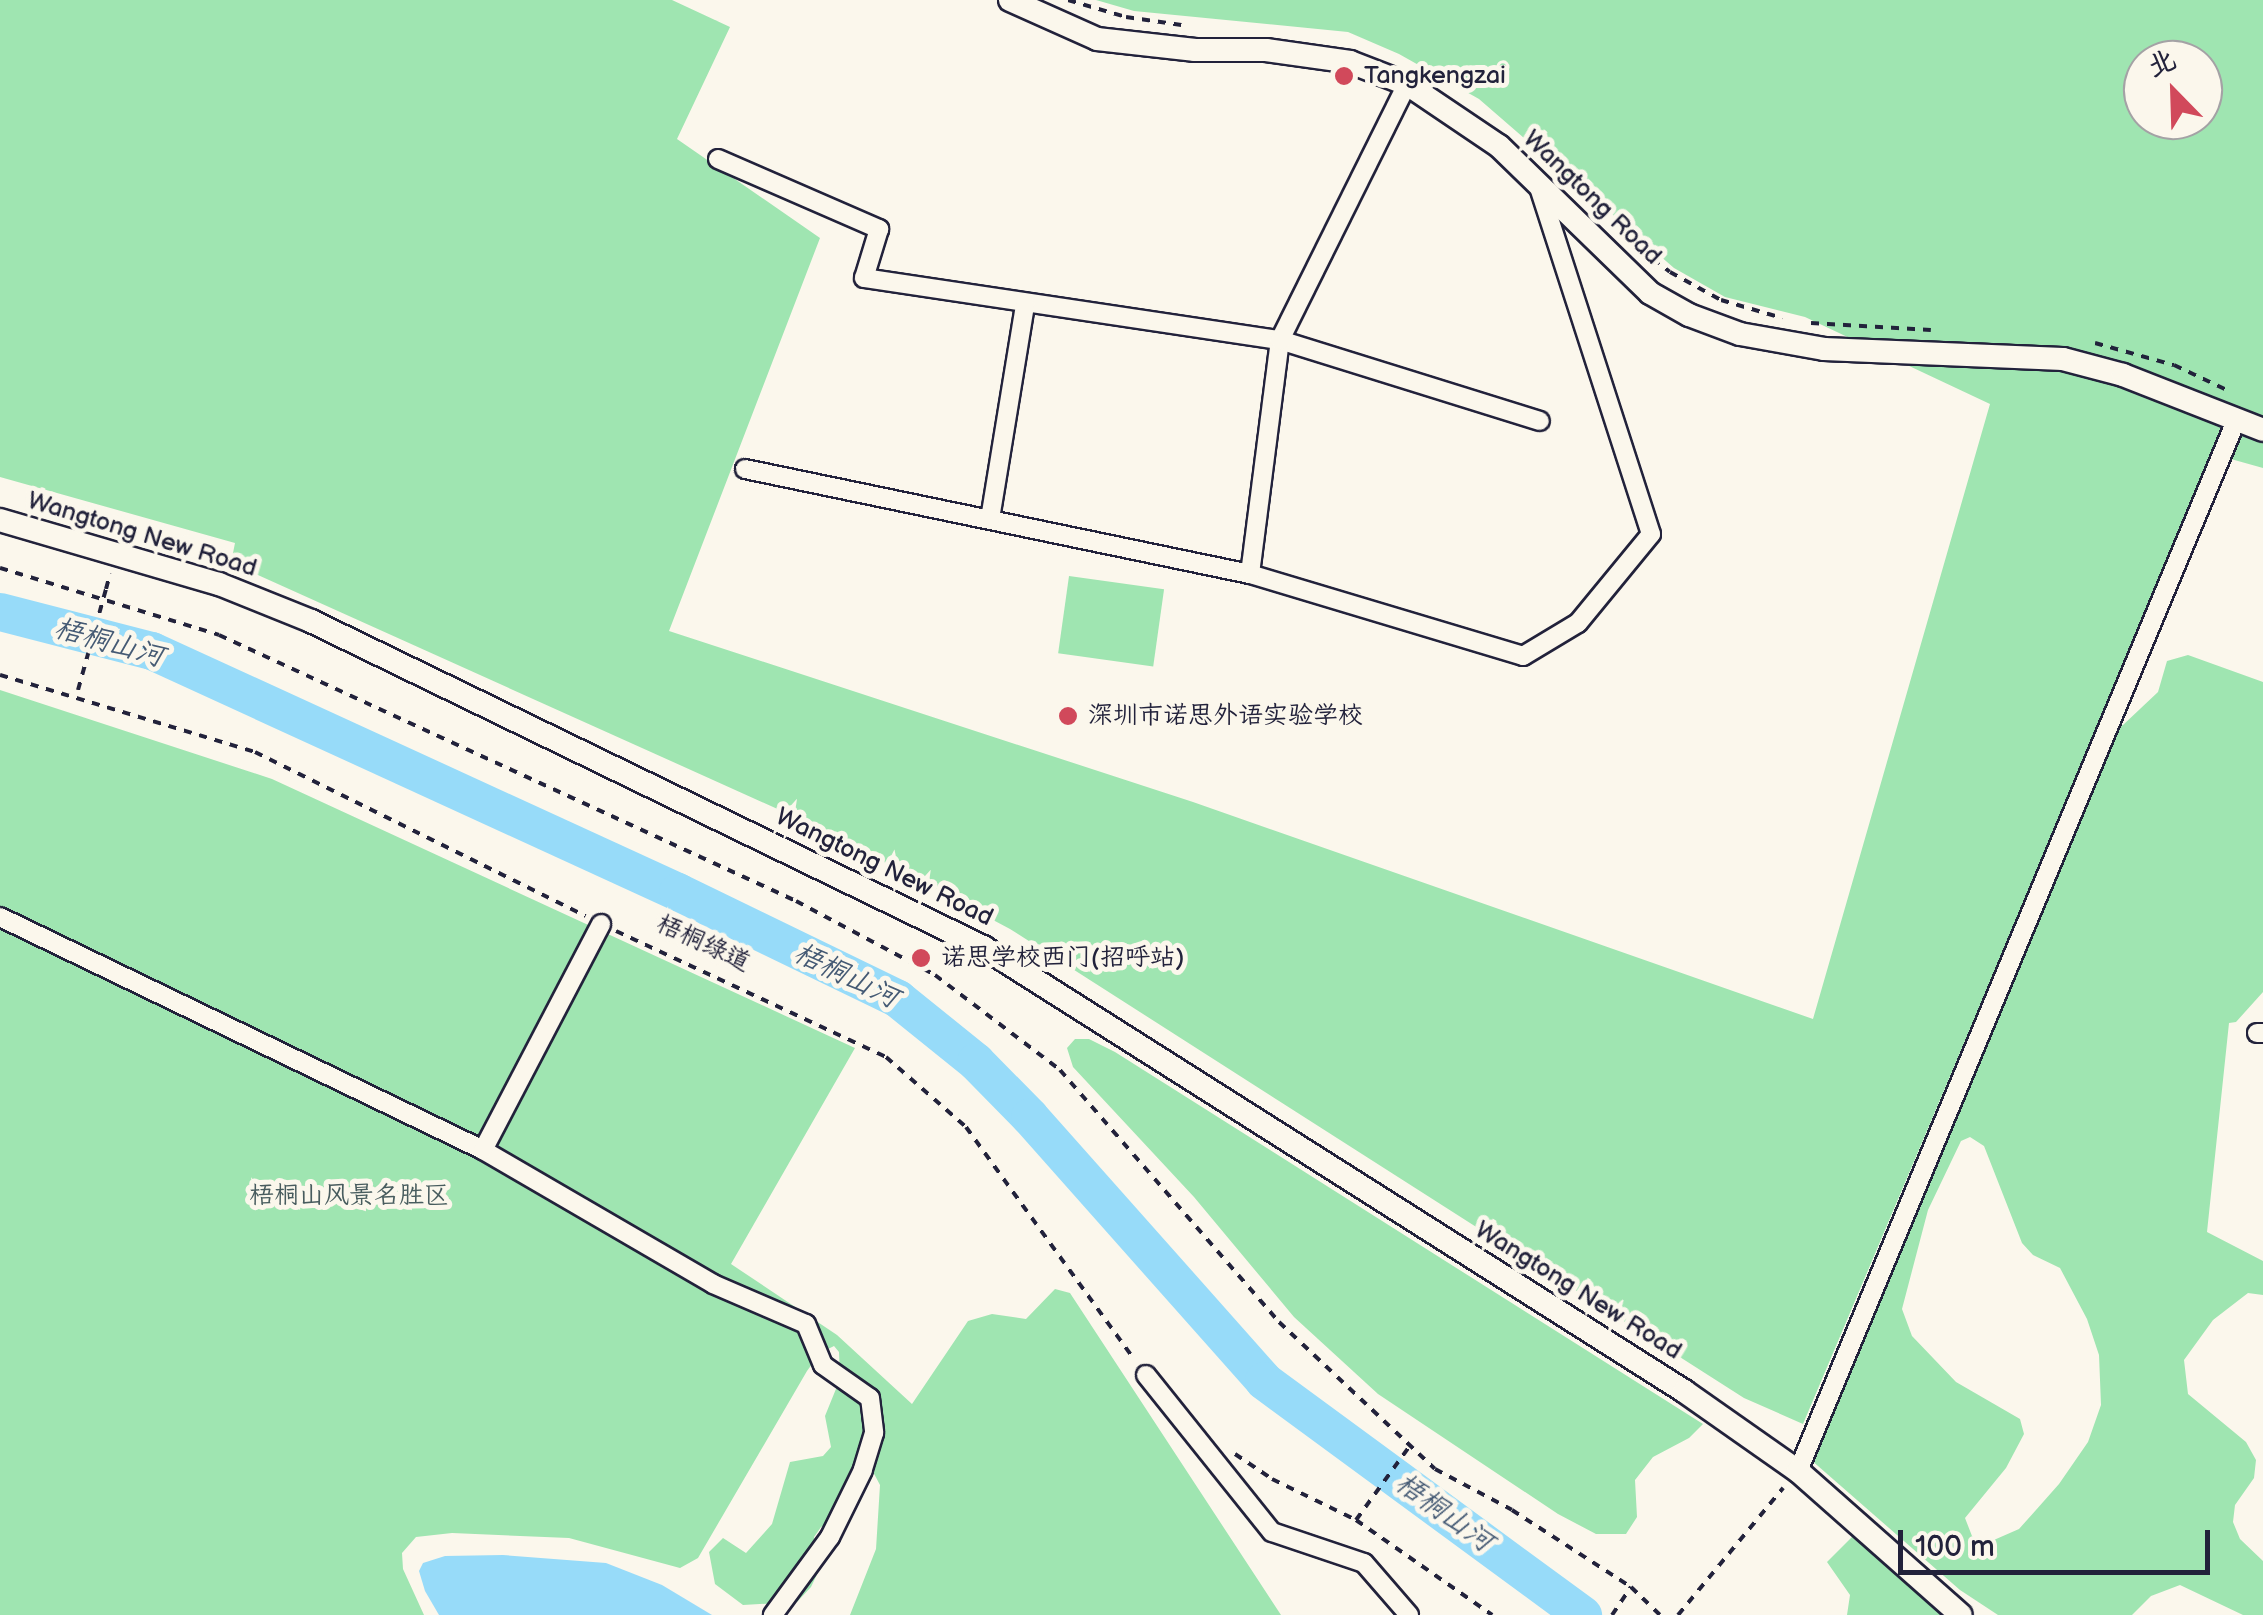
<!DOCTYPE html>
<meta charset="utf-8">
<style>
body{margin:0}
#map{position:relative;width:2263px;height:1615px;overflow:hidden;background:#fbf7ec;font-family:"Balsamiq Sans","LXGW WenKai TC",sans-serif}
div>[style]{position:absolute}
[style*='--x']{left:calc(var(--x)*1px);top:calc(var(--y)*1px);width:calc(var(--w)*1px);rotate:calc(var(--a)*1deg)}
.green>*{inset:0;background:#9fe5b1;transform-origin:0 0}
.water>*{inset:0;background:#97dbf9}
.river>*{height:38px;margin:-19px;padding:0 19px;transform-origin:19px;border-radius:19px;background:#97dbf9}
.path>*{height:4px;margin-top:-2px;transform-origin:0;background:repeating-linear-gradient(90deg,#22223b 0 8px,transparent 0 16px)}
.roads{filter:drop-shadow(2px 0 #22223b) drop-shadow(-2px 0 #22223b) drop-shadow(0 2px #22223b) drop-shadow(0 -2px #22223b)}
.street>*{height:18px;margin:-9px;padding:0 9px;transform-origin:9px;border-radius:9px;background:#fbf7ec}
.secondary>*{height:22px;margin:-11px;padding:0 11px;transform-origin:11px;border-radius:11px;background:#fbf7ec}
.path-bridge>*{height:4px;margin-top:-2px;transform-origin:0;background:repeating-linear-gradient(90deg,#22223b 0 8px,transparent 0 16px)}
.dots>*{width:28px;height:28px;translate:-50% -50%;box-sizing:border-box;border:5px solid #fbf7ec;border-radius:50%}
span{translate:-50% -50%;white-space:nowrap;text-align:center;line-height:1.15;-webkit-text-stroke:10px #fbf7ec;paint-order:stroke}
.poi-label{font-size:25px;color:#22223b}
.left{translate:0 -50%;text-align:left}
.street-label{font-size:25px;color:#22223b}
.park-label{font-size:25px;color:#485c5e}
.water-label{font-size:28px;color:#455a74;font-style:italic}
.north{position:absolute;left:2123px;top:40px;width:100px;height:100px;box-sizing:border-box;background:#fbf7ec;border:2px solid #a4a2a5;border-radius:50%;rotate:337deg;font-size:28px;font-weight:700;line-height:40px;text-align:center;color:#22223b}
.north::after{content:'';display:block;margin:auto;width:35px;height:45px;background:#d1495b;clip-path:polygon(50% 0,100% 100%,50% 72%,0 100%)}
.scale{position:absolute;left:1898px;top:1530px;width:312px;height:45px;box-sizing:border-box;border:5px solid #22223b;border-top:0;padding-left:12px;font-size:30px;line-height:35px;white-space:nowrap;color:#22223b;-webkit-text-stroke:8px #fbf7ec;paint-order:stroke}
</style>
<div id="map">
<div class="green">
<i style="clip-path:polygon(evenodd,0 0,672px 0,730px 27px,677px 139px,820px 238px,669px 631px,1193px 802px,1813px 1019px,1990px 404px,1805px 317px,1725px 297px,1674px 268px,1479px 99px,1399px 54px,1348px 32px,1134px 11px,1096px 0,2263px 0,2263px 468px,2213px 454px,1803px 1424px,1744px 1398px,1010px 929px,822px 829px,231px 563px,235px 543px,0 477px,0 0,2143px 60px,2203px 60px,2203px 120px,2143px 120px,2143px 60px)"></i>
<i style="left:1069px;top:576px;width:96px;height:78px;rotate:8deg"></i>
<i style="clip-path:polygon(evenodd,2188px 655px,2263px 682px,2263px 992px,2236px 1022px,2229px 1023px,2207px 1232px,2263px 1261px,2263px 1295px,2248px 1293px,2213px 1320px,2184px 1360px,2188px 1394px,2246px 1442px,2256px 1460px,2254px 1478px,2235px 1505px,2233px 1522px,2240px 1539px,2263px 1561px,2263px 1615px,2243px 1615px,2180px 1585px,2151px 1596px,2132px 1615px,1998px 1615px,1960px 1590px,1810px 1459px,2111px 729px,2123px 725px,2158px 692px,2167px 661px,2188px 655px,1970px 1137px,1984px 1146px,2022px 1243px,2033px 1255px,2060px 1268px,2087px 1319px,2099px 1355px,2101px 1405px,2088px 1442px,2059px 1484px,2019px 1529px,1987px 1543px,1972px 1536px,1965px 1518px,2006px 1468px,2024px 1434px,2020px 1419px,1956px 1382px,1912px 1336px,1902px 1309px,1928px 1210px,1961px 1141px,1970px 1137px)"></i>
<i style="clip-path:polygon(0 690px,272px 779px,855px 1048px,731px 1264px,837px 1335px,912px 1404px,968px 1321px,992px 1314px,1026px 1319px,1055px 1289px,1070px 1293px,1281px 1615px,850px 1615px,876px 1549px,880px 1485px,871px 1468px,835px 1519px,821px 1527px,814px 1537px,820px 1568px,811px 1587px,797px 1602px,743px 1605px,715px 1584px,709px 1552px,723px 1538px,746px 1553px,772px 1524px,790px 1462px,823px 1456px,831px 1447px,825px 1416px,840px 1379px,839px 1352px,834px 1346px,820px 1353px,807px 1371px,698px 1558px,680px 1568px,569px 1538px,452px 1533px,416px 1537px,402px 1553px,403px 1569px,424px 1615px,0 1615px)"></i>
<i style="clip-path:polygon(1075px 1039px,1089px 1039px,1115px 1052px,1703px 1424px,1689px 1438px,1653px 1457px,1635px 1480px,1637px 1517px,1626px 1534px,1596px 1534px,1558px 1514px,1378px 1394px,1294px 1317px,1194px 1197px,1073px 1067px,1067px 1048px)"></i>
<i style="clip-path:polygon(1852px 1537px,1863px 1540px,1953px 1615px,1847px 1615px,1850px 1595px,1827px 1562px)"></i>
</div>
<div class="water">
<i style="clip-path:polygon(503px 1555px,606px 1563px,662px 1585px,712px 1615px,439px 1615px,425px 1591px,419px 1571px,423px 1563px,445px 1556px)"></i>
</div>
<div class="river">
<i style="--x:0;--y:612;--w:157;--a:14.4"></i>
<i style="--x:152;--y:651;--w:579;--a:24.62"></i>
<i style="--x:678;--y:892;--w:245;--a:25.9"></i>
<i style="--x:898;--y:999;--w:100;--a:38.9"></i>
<i style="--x:976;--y:1062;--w:77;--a:45.5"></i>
<i style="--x:1030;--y:1117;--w:353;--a:48.4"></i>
<i style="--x:1264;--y:1381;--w:396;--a:36.3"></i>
</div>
<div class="path">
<i style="--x:1068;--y:0;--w:60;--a:16.3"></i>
<i style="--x:1126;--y:17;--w:56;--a:8.3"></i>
<i style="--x:1628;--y:239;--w:53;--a:38.2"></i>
<i style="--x:1670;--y:272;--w:58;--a:28.8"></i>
<i style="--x:1721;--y:300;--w:64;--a:16.4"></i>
<i style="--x:1811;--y:323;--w:120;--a:3.3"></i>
<i style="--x:2095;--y:343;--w:82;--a:15.6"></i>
<i style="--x:2174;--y:365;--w:59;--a:25.3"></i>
<i style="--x:0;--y:568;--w:229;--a:17"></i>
<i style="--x:219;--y:635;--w:635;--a:24.75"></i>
<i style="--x:796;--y:901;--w:157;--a:28"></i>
<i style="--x:935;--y:975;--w:157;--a:37.2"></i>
<i style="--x:1060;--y:1070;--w:334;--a:49"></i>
<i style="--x:1279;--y:1322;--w:214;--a:43.3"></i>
<i style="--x:1435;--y:1469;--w:87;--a:28"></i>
<i style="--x:1512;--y:1510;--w:142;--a:32.9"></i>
<i style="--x:1631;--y:1587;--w:40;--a:44"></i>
<i style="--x:106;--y:589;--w:16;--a:-75"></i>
<i style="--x:0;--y:675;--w:266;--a:16.8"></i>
<i style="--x:255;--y:752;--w:369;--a:26.4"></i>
<i style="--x:616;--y:931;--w:298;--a:25"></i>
<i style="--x:886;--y:1057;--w:106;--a:41.2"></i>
<i style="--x:966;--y:1127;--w:286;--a:54.1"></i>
<i style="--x:1235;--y:1454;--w:45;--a:34"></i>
<i style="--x:1272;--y:1479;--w:93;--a:26"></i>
<i style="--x:1356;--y:1520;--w:166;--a:34.9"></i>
<i style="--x:1356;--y:1520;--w:90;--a:-54"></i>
<i style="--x:1612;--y:1615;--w:34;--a:-56"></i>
<i style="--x:1678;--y:1615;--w:165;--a:-50.4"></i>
</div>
<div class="roads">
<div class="street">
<i style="--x:718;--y:159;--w:176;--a:23.5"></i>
<i style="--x:879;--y:229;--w:51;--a:107"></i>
<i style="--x:864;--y:278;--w:421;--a:8.5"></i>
<i style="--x:1280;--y:340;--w:272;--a:17.3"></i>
<i style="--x:745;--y:469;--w:516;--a:11.75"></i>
<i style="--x:1250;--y:574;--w:285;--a:16.7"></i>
<i style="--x:1523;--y:656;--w:64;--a:-31"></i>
<i style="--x:1578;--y:623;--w:115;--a:-50.6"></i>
<i style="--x:1651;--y:534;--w:365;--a:-107.9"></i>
<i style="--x:990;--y:519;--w:217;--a:-80.7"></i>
<i style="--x:1250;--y:574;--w:236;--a:-82.7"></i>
<i style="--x:1280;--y:340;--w:286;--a:-63.6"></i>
<i style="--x:0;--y:917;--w:536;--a:25.75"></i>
<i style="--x:483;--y:1150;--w:266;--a:30.2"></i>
<i style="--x:713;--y:1284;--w:101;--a:23.3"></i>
<i style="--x:806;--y:1324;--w:44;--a:67.5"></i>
<i style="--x:823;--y:1365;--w:57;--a:35.1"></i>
<i style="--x:870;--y:1398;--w:35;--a:83"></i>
<i style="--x:874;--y:1433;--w:39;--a:107"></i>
<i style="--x:863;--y:1470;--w:75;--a:116.2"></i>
<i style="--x:830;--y:1537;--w:97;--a:126.2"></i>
<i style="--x:2257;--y:1033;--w:6;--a:0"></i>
<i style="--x:483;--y:1150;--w:255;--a:-62.4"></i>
<i style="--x:1146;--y:1375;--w:201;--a:51.3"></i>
<i style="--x:1272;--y:1532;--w:97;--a:18.6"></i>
<i style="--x:1364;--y:1563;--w:69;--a:49.1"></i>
<i style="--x:1798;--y:1471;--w:1138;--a:-67.36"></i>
</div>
<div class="secondary">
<i style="--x:1010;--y:0;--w:95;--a:24.1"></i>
<i style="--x:1097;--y:39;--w:99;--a:6.4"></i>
<i style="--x:1195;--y:50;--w:71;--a:0"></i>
<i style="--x:1266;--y:50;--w:85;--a:8.1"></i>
<i style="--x:1350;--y:62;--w:61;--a:21.1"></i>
<i style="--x:1407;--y:84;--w:111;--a:34"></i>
<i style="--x:1499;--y:146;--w:211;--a:44.2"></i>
<i style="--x:1650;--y:293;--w:45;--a:29.4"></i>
<i style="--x:1689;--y:315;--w:54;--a:20.4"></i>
<i style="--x:1740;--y:334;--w:85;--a:10.1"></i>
<i style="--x:1824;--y:349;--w:239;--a:2.4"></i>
<i style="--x:2063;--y:359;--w:62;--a:14.9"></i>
<i style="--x:2123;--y:375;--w:150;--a:21.4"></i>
<i style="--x:0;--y:520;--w:228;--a:16.3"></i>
<i style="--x:219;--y:584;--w:99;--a:21.9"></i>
<i style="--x:311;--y:621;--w:747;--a:25.88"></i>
<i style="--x:983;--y:947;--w:830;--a:32.35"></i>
<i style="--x:1684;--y:1391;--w:139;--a:35.1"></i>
<i style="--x:1798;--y:1471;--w:217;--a:41.5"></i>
</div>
</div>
<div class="path-bridge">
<i style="--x:78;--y:690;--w:105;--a:-74.5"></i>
</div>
<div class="dots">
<i style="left:1344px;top:76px;background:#d1495b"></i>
<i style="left:1068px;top:716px;background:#d1495b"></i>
<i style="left:921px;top:958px;background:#d1495b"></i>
</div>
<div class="poi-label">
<span class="left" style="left:1364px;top:76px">Tangkengzai</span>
<span class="left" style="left:1088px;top:716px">深圳市诺思外语实验学校</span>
<span class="left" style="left:941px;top:958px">诺思学校西门(招呼站)</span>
</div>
<div class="street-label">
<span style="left:1592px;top:198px;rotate:44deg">Wangtong Road</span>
<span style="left:142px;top:535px;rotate:17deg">Wangtong New Road</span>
<span style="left:884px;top:868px;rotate:26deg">Wangtong New Road</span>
<span style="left:703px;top:944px;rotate:25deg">梧桐绿道</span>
<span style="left:1578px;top:1291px;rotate:32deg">Wangtong New Road</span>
</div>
<div class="park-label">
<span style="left:349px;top:1196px">梧桐山风景名胜区</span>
</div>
<div class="water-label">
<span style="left:109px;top:643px;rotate:16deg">梧桐山河</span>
<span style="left:846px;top:976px;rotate:26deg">梧桐山河</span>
<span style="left:1444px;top:1513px;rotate:36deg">梧桐山河</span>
</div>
<div class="north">北</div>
<div class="scale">100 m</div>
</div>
